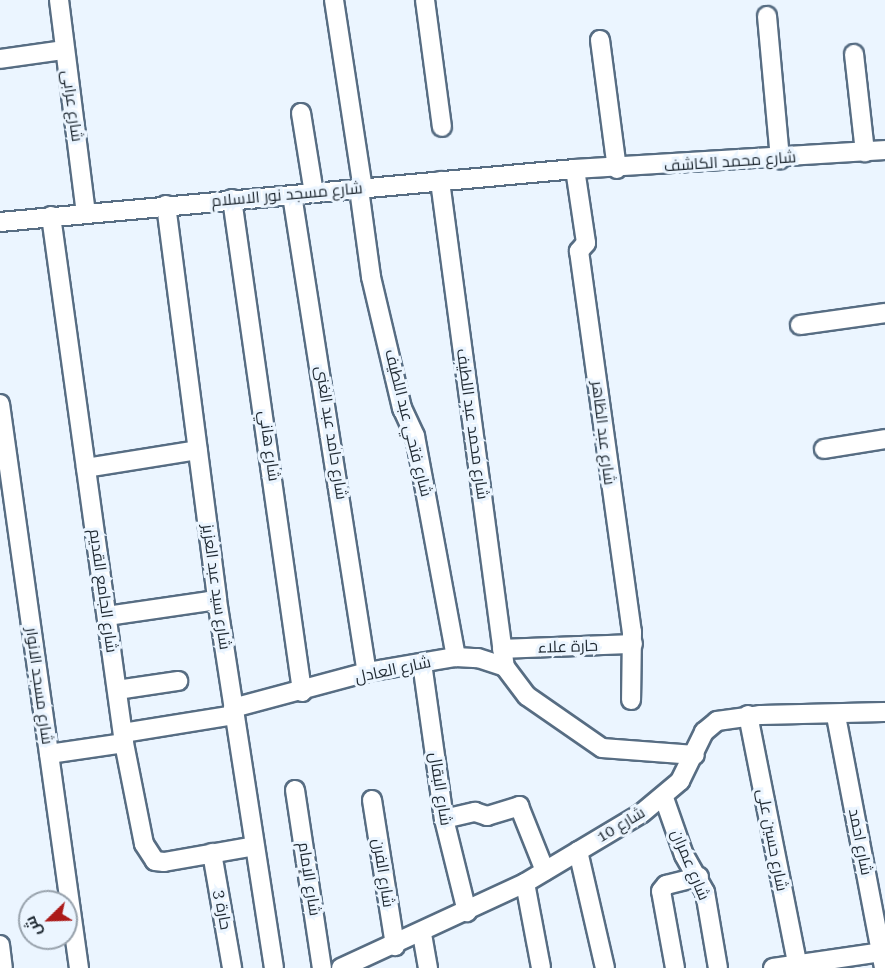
<!DOCTYPE html>
<meta charset="utf-8">
<style>
body{margin:0}
#map{position:relative;width:885px;height:968px;overflow:hidden;background:#ebf5ff;font-family:"Roboto Serif",Cairo,serif}
div>[style]{position:absolute}
[style*='--x']{left:calc(var(--x)*1px);top:calc(var(--y)*1px);width:calc(var(--w)*1px);rotate:calc(var(--a)*1deg)}
.roads{filter:drop-shadow(2px 0 #576d83) drop-shadow(-2px 0 #576d83) drop-shadow(0 2px #576d83) drop-shadow(0 -2px #576d83)}
.street>*{height:18px;margin:-9px;padding:0 9px;transform-origin:9px;border-radius:9px;background:#fff}
span{translate:-50% -50%;white-space:nowrap;text-align:center;line-height:1.15;-webkit-text-stroke:6px #ebf5ff;paint-order:stroke}
.street-label{font-size:16px;color:#1f2932}
.north{position:absolute;left:18px;top:890px;width:60px;height:60px;box-sizing:border-box;background:#ebf5ff;border:2px solid #99a3ad;border-radius:50%;rotate:247deg;font-size:16px;font-weight:700;line-height:24px;text-align:center;color:#1f2932}
.north::after{content:'';display:block;margin:auto;width:21px;height:27px;background:#ac1a19;clip-path:polygon(50% 0,100% 100%,50% 72%,0 100%)}
</style>
<div id="map">
<div class="roads">
<div class="street">
<i style="--x:59;--y:0;--w:215;--a:82.8"></i>
<i style="--x:334;--y:0;--w:191;--a:81.3"></i>
<i style="--x:425;--y:0;--w:128;--a:82.4"></i>
<i style="--x:767;--y:16;--w:144;--a:84.8"></i>
<i style="--x:600;--y:40;--w:130;--a:82.5"></i>
<i style="--x:854;--y:54;--w:99;--a:83.6"></i>
<i style="--x:0;--y:59;--w:65;--a:-8"></i>
<i style="--x:301;--y:113;--w:81;--a:80.8"></i>
<i style="--x:575;--y:169;--w:75;--a:81.5"></i>
<i style="--x:586;--y:243;--w:11;--a:131"></i>
<i style="--x:579;--y:251;--w:385;--a:82.1"></i>
<i style="--x:632;--y:632;--w:68;--a:90.8"></i>
<i style="--x:440;--y:181;--w:490;--a:82.4"></i>
<i style="--x:359;--y:189;--w:89;--a:82.2"></i>
<i style="--x:371;--y:277;--w:135;--a:76.7"></i>
<i style="--x:402;--y:408;--w:31;--a:65"></i>
<i style="--x:415;--y:436;--w:225;--a:79.5"></i>
<i style="--x:292;--y:195;--w:483;--a:81.1"></i>
<i style="--x:232;--y:199;--w:498;--a:81.9"></i>
<i style="--x:166;--y:205;--w:398;--a:82.6"></i>
<i style="--x:217;--y:600;--w:372;--a:81.2"></i>
<i style="--x:51;--y:216;--w:532;--a:82.11"></i>
<i style="--x:124;--y:743;--w:103;--a:78.8"></i>
<i style="--x:144;--y:844;--w:20;--a:57"></i>
<i style="--x:155;--y:861;--w:9;--a:6"></i>
<i style="--x:164;--y:862;--w:92;--a:-10"></i>
<i style="--x:0;--y:222;--w:577;--a:-5.27"></i>
<i style="--x:575;--y:169;--w:311;--a:-3.5"></i>
<i style="--x:800;--y:325;--w:86;--a:-8"></i>
<i style="--x:0;--y:404;--w:570;--a:82.03"></i>
<i style="--x:824;--y:449;--w:62;--a:-9.3"></i>
<i style="--x:86;--y:468;--w:113;--a:-9.1"></i>
<i style="--x:107;--y:616;--w:111;--a:-8.3"></i>
<i style="--x:502;--y:649;--w:131;--a:-2.2"></i>
<i style="--x:422;--y:663;--w:158;--a:82"></i>
<i style="--x:444;--y:819;--w:96;--a:76.1"></i>
<i style="--x:117;--y:690;--w:62;--a:-8.4"></i>
<i style="--x:233;--y:708;--w:139;--a:-15"></i>
<i style="--x:367;--y:672;--w:90;--a:-9.6"></i>
<i style="--x:456;--y:657;--w:22;--a:3"></i>
<i style="--x:478;--y:658;--w:28;--a:18"></i>
<i style="--x:505;--y:667;--w:36;--a:53"></i>
<i style="--x:527;--y:696;--w:91;--a:34.7"></i>
<i style="--x:602;--y:748;--w:93;--a:4.3"></i>
<i style="--x:748;--y:715;--w:258;--a:78.8"></i>
<i style="--x:836;--y:716;--w:257;--a:79.2"></i>
<i style="--x:123;--y:733;--w:112;--a:-9.2"></i>
<i style="--x:49;--y:754;--w:76;--a:-8.3"></i>
<i style="--x:295;--y:790;--w:180;--a:81.4"></i>
<i style="--x:664;--y:798;--w:60;--a:70.7"></i>
<i style="--x:684;--y:855;--w:43;--a:60.4"></i>
<i style="--x:705;--y:892;--w:77;--a:80.3"></i>
<i style="--x:372;--y:800;--w:148;--a:81"></i>
<i style="--x:444;--y:819;--w:32;--a:-13"></i>
<i style="--x:475;--y:812;--w:13;--a:18"></i>
<i style="--x:487;--y:816;--w:34;--a:-17"></i>
<i style="--x:519;--y:806;--w:70;--a:68.2"></i>
<i style="--x:578;--y:851;--w:120;--a:77"></i>
<i style="--x:212;--y:853;--w:117;--a:80.1"></i>
<i style="--x:525;--y:883;--w:86;--a:79.3"></i>
<i style="--x:422;--y:934;--w:35;--a:80"></i>
<i style="--x:0;--y:945;--w:23;--a:83"></i>
<i style="--x:341;--y:968;--w:203;--a:-24.8"></i>
<i style="--x:525;--y:883;--w:136;--a:-30.9"></i>
<i style="--x:642;--y:813;--w:50;--a:-40.1"></i>
<i style="--x:680;--y:781;--w:55;--a:-63.9"></i>
<i style="--x:704;--y:732;--w:17;--a:-40"></i>
<i style="--x:717;--y:721;--w:43;--a:-7.9"></i>
<i style="--x:760;--y:715;--w:125;--a:-1.4"></i>
<i style="--x:675;--y:968;--w:78;--a:-100.3"></i>
<i style="--x:661;--y:891;--w:8;--a:-50"></i>
<i style="--x:666;--y:885;--w:34;--a:-14"></i>
<i style="--x:773;--y:968;--w:109;--a:-8.4"></i>
</div>
</div>
<div class="street-label">
<span style="left:72px;top:106px;rotate:82deg">شارع عرابى</span>
<span style="left:730px;top:162px;rotate:-4deg">شارع محمد الكاشف</span>
<span style="left:287px;top:195px;rotate:-5deg">شارع مسجد نور الاسلام</span>
<span style="left:408px;top:423px;rotate:76deg">شارع فتحي عبد اللطيف</span>
<span style="left:472px;top:424px;rotate:82deg">شارع محمد عبد اللطيف</span>
<span style="left:331px;top:433px;rotate:81deg">شارع حامد عبد الغنى</span>
<span style="left:603px;top:433px;rotate:83deg">شارع عبد الظاهر</span>
<span style="left:269px;top:446px;rotate:82deg">شارع هاني</span>
<span style="left:216px;top:587px;rotate:82deg">شارع سيد عبد العزيز</span>
<span style="left:103px;top:591px;rotate:82deg">شارع الجامع القديم</span>
<span style="left:568px;top:647px;rotate:-2deg">حارة علاء</span>
<span style="left:393px;top:670px;rotate:-12deg">شارع العادل</span>
<span style="left:39px;top:686px;rotate:82deg">شارع مسجد الانوار</span>
<span style="left:440px;top:789px;rotate:81deg">شارع البقال</span>
<span style="left:621px;top:825px;rotate:-31deg">شارع 10</span>
<span style="left:772px;top:840px;rotate:79deg">شارع حسين على</span>
<span style="left:860px;top:842px;rotate:79deg">شارع احمد</span>
<span style="left:690px;top:865px;rotate:67deg">شارع عمران</span>
<span style="left:383px;top:873px;rotate:81deg">شارع الفرن</span>
<span style="left:309px;top:879px;rotate:81deg">شارع الإمام</span>
<span style="left:222px;top:910px;rotate:80deg">حارة 3</span>
</div>
<div class="north">ش</div>
</div>
